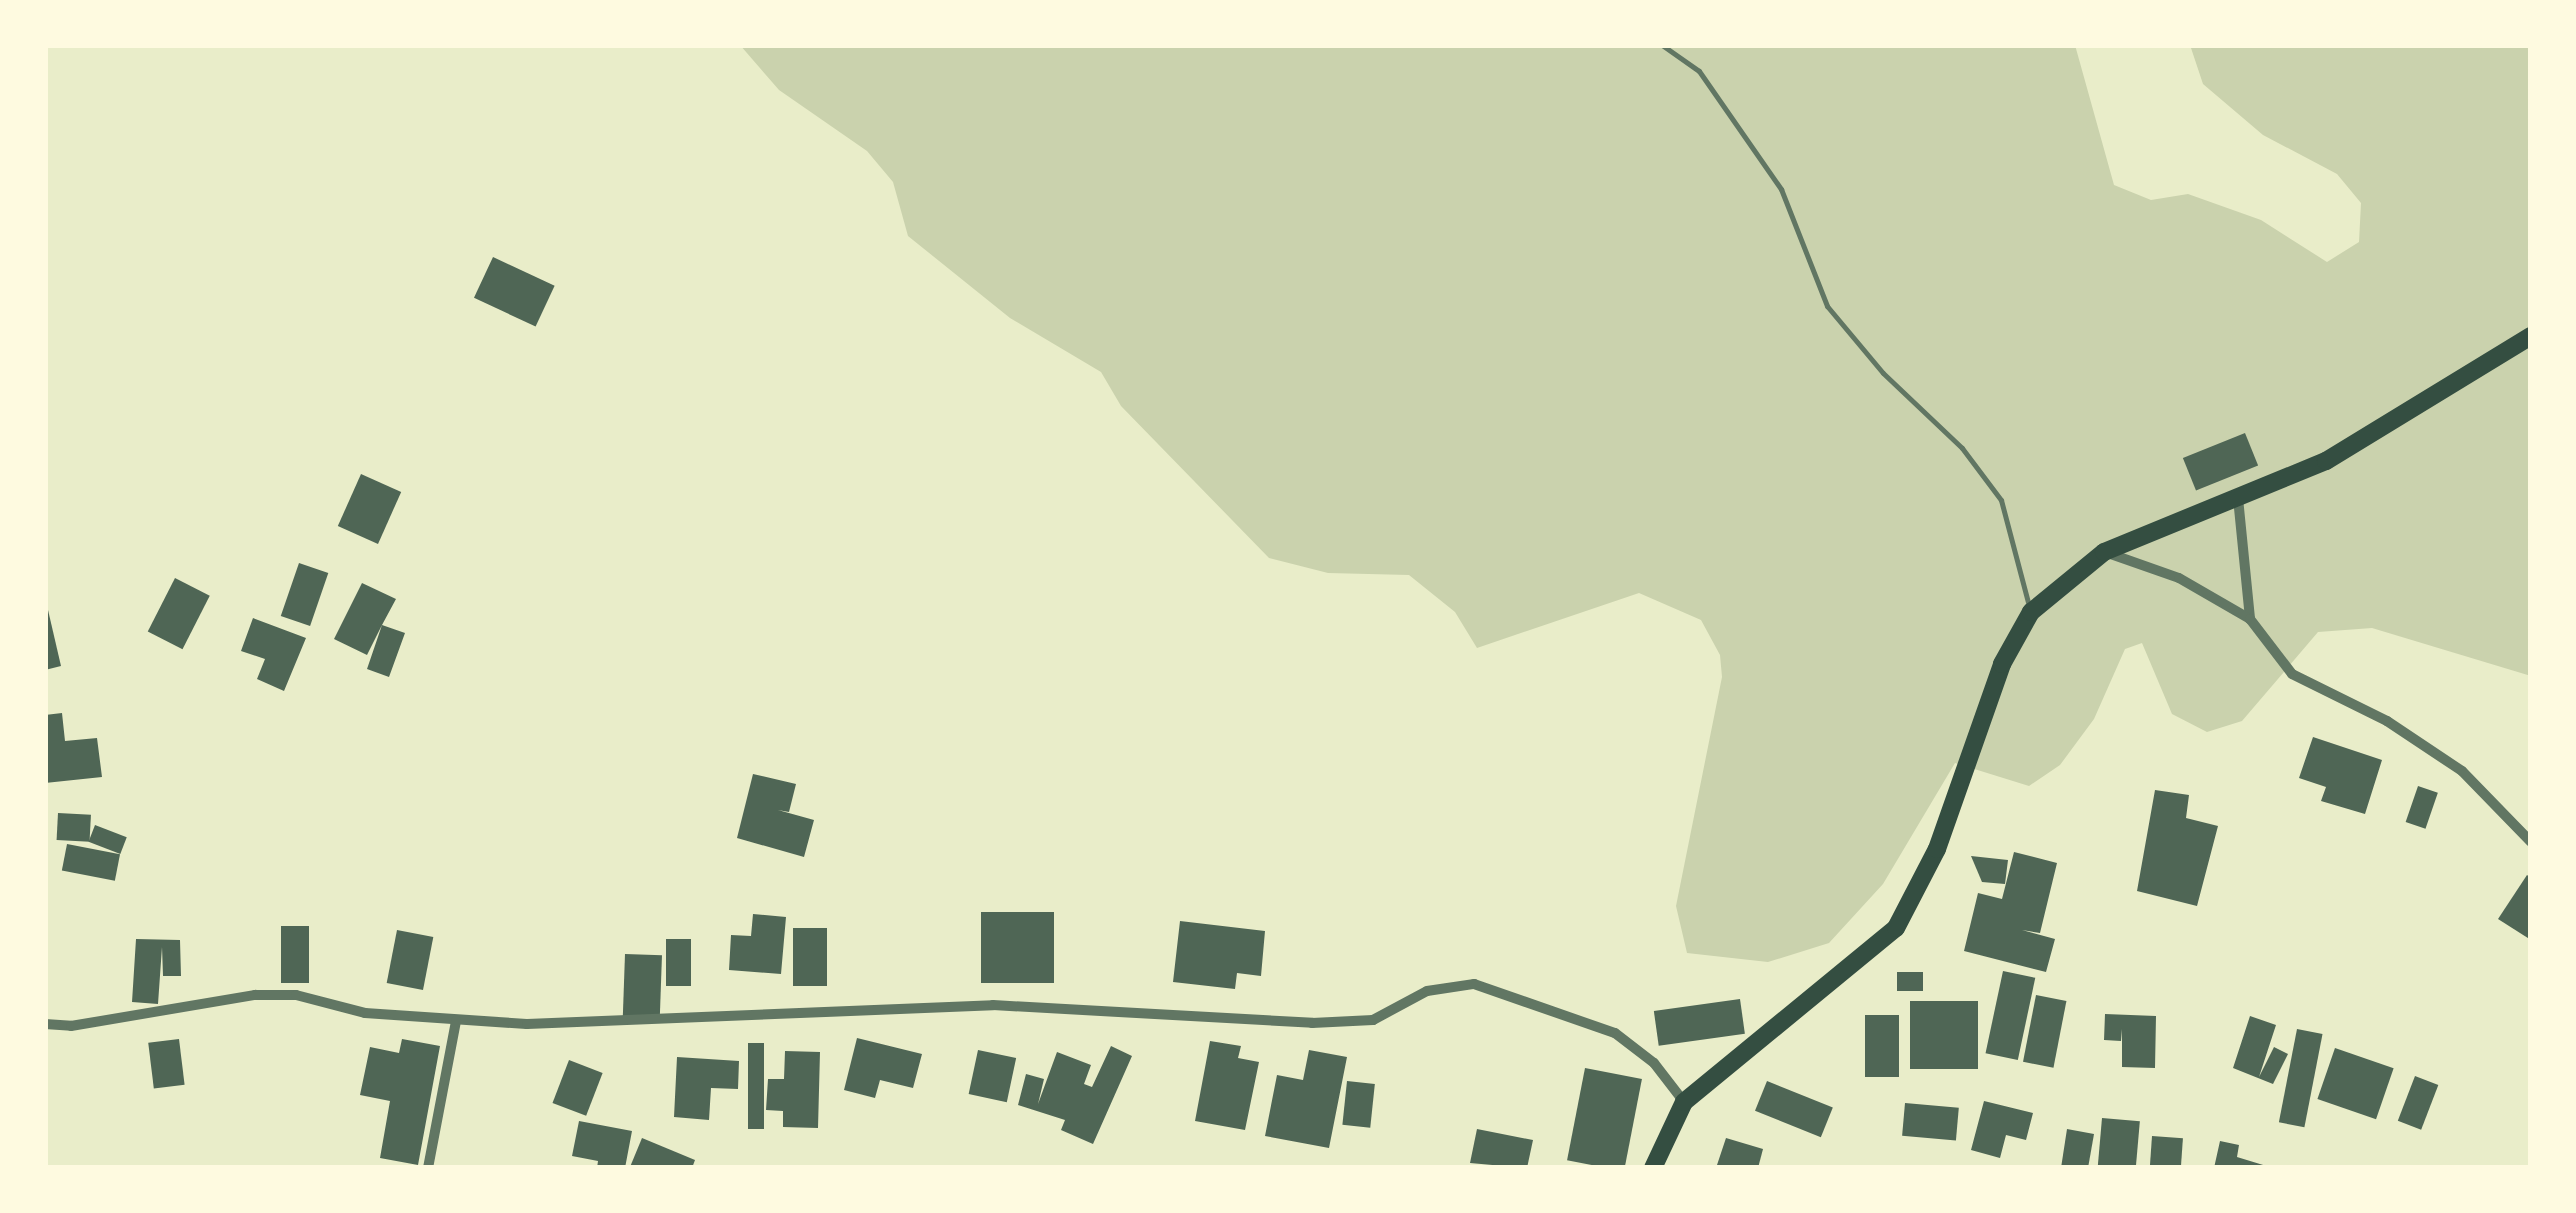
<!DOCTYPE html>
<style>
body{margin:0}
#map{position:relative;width:2576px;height:1213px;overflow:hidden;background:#e9edc9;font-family:Montserrat,sans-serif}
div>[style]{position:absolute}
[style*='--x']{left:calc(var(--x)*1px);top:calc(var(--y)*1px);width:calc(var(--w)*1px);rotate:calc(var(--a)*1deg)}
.green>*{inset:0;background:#cad2ad}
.building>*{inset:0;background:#4f6655;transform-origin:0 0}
.service>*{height:5px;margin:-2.5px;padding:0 2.5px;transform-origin:2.5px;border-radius:2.5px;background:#617663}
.minor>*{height:10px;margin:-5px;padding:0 5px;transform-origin:5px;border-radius:5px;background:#617663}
.trunk>*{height:18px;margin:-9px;padding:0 9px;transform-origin:9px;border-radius:9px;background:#344e41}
span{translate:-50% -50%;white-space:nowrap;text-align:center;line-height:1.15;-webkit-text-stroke:10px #fefae0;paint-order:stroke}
.frame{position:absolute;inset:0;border:48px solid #fefae0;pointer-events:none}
</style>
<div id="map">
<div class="green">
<i style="clip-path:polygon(740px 45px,2075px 45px,2114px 185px,2151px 200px,2188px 194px,2261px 220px,2327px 262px,2359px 242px,2361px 203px,2337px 174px,2263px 135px,2203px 84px,2190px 45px,2531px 45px,2531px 676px,2372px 628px,2318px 632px,2242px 721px,2207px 732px,2172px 714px,2142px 643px,2125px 649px,2094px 719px,2060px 765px,2029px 786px,1955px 763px,1883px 884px,1829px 943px,1768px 962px,1687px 953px,1676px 906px,1722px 677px,1720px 655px,1701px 620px,1639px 593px,1477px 648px,1455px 612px,1409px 575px,1328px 573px,1269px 558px,1121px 406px,1101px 372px,1010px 318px,908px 236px,893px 182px,867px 151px,779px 90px)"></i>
</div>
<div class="building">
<i style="left:493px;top:257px;width:68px;height:45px;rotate:25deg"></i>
<i style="left:2245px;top:433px;width:35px;height:67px;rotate:68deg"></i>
<i style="left:361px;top:474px;width:44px;height:57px;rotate:24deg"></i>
<i style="left:299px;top:563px;width:31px;height:56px;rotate:19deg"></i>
<i style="left:175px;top:578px;width:39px;height:60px;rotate:27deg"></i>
<i style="clip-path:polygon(362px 583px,396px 599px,382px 625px,405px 633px,389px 677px,367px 669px,382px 625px,367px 655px,334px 639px)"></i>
<i style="clip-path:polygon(45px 597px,61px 666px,45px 670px)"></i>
<i style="clip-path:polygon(253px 618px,306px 638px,284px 691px,257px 679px,265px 659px,241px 651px)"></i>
<i style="clip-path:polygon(62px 713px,65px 741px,97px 738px,102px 777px,45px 783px,45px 715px)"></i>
<i style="clip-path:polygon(2313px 737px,2382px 760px,2365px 814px,2321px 801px,2326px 787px,2299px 778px)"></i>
<i style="clip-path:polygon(753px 774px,796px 784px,789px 812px,778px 810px,814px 820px,804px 857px,737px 838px)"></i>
<i style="left:2418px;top:786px;width:21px;height:38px;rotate:19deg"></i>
<i style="clip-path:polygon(2155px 790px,2189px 795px,2186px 818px,2218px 826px,2197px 906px,2137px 891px)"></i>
<i style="left:58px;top:813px;width:33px;height:27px;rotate:3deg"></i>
<i style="left:95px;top:825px;width:34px;height:18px;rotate:21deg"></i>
<i style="left:67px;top:844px;width:54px;height:27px;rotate:11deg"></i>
<i style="clip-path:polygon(2014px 852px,2057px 863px,2040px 933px,2022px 930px,2055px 939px,2046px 972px,1964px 951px,1978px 893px,2002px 899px)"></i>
<i style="clip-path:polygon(1971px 856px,2008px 860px,2005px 884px,1982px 882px)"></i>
<i style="clip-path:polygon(2527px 875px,2531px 878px,2531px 940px,2498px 919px)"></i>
<i style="left:981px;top:912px;width:73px;height:71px"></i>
<i style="clip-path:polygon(753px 914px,786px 917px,781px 974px,729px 970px,731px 935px,751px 936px)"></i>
<i style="clip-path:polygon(1180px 921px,1265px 931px,1261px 976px,1237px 973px,1235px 989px,1173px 982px)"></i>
<i style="left:281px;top:926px;width:28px;height:57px"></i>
<i style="left:793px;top:928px;width:34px;height:58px"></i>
<i style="left:397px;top:930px;width:37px;height:54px;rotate:11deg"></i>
<i style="clip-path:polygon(136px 939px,180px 940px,181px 976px,163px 976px,162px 947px,158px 1004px,132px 1002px)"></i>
<i style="left:666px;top:939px;width:25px;height:47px"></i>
<i style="left:625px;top:954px;width:37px;height:63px;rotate:2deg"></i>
<i style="left:2003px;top:971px;width:33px;height:84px;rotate:12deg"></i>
<i style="left:1897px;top:972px;width:26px;height:19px"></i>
<i style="left:2036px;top:995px;width:31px;height:68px;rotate:11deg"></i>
<i style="left:1740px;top:999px;width:35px;height:87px;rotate:82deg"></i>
<i style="left:1910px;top:1001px;width:68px;height:68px"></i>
<i style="clip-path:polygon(2105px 1014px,2156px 1016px,2155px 1068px,2122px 1067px,2122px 1029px,2121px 1041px,2104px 1040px)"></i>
<i style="left:1865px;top:1015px;width:34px;height:62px"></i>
<i style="clip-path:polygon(2250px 1016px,2276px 1025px,2259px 1077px,2274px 1047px,2288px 1054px,2273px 1084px,2233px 1068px)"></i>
<i style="left:2297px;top:1029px;width:26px;height:95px;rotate:11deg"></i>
<i style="clip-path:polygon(857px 1038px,922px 1054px,913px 1088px,880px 1080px,875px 1098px,844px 1090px)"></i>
<i style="left:179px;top:1039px;width:46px;height:31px;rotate:83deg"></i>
<i style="clip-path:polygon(402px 1039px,440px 1046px,418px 1165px,380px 1158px,390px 1101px,360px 1095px,370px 1047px,399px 1053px)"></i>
<i style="clip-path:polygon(1210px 1041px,1241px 1046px,1238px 1058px,1259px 1062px,1245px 1130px,1195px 1121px)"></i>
<i style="left:748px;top:1043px;width:16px;height:86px"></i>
<i style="clip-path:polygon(1111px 1046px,1132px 1056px,1093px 1144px,1061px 1130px,1065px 1120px,1018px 1105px,1026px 1074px,1044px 1079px,1038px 1104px,1057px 1052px,1091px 1065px,1084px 1084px,1092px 1087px)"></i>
<i style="left:2335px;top:1048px;width:62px;height:54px;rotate:19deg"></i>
<i style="left:978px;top:1050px;width:39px;height:45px;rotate:12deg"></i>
<i style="clip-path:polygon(1309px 1050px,1347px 1057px,1329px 1148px,1265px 1136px,1277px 1075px,1303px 1080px)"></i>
<i style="clip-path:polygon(785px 1051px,820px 1052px,818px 1128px,783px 1127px,783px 1111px,766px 1110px,768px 1079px,784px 1079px)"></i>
<i style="clip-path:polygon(677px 1057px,739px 1061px,738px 1089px,711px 1088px,709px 1120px,674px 1117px)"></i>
<i style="left:569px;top:1060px;width:36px;height:46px;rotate:21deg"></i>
<i style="left:1585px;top:1068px;width:58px;height:94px;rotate:11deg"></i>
<i style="left:2415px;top:1076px;width:25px;height:48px;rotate:21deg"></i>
<i style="left:1347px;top:1081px;width:28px;height:44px;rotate:6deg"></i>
<i style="left:1767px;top:1081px;width:71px;height:32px;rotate:22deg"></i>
<i style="clip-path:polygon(1984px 1101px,2033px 1113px,2026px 1140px,2006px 1135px,2000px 1158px,1971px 1150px)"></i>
<i style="left:1905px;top:1103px;width:54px;height:33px;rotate:5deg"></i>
<i style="left:2102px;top:1118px;width:38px;height:50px;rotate:5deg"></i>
<i style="clip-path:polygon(579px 1121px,632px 1131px,625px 1168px,597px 1168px,598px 1161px,572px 1156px)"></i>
<i style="clip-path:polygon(1477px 1129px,1533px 1140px,1527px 1168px,1470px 1163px)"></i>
<i style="clip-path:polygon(2067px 1129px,2094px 1134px,2088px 1168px,2061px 1168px)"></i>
<i style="left:2152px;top:1136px;width:31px;height:32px;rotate:4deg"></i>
<i style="clip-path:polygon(642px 1138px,695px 1160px,692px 1168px,630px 1167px)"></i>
<i style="clip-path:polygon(1726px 1138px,1763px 1149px,1758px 1168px,1716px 1168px)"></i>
<i style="clip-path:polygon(2220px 1141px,2239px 1145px,2237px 1157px,2273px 1168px,2214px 1168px)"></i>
</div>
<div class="service">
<i style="--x:1662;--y:45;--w:45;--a:35.1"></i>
<i style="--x:1699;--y:71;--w:144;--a:55.2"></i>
<i style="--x:1781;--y:189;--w:126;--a:68.5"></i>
<i style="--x:1827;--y:306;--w:87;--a:50.1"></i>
<i style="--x:1883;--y:373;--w:109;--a:43.5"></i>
<i style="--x:1962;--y:448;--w:65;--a:53.1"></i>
<i style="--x:2001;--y:500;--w:110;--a:75.2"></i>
</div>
<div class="minor">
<i style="--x:2238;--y:498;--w:122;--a:84.3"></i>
<i style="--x:2105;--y:552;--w:78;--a:19.4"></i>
<i style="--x:2179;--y:578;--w:82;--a:30"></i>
<i style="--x:2250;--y:619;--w:69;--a:52.6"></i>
<i style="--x:2292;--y:674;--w:106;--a:26.3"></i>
<i style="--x:2387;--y:721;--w:90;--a:33.7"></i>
<i style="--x:2462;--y:771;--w:99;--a:45.8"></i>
<i style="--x:45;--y:1024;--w:26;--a:4"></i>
<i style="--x:71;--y:1026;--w:187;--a:-9.6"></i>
<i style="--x:255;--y:995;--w:41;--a:0"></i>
<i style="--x:296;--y:995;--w:71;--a:14.6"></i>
<i style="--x:365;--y:1013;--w:162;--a:3.9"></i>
<i style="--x:527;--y:1024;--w:466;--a:-2.3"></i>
<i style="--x:993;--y:1005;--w:320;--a:3.2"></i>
<i style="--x:1312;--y:1023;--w:61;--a:-2.8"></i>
<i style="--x:1373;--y:1020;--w:61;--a:-28.2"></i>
<i style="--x:1427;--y:991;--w:48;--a:-8.5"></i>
<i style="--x:1474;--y:984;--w:149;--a:19.2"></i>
<i style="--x:1615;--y:1033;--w:49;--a:37.6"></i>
<i style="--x:1654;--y:1063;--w:49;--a:52.4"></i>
<i style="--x:428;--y:1168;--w:150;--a:-79.2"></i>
</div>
<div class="trunk">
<i style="--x:1653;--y:1168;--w:73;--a:-64.8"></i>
<i style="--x:1684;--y:1102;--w:274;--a:-39.4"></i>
<i style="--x:1896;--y:928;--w:89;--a:-62.6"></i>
<i style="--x:1937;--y:849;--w:196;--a:-70.6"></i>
<i style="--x:2002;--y:664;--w:60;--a:-60.9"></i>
<i style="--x:2031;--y:612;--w:94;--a:-39.4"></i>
<i style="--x:2104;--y:552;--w:240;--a:-22.3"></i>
<i style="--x:2326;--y:461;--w:240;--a:-31.4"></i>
</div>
<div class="frame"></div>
</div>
